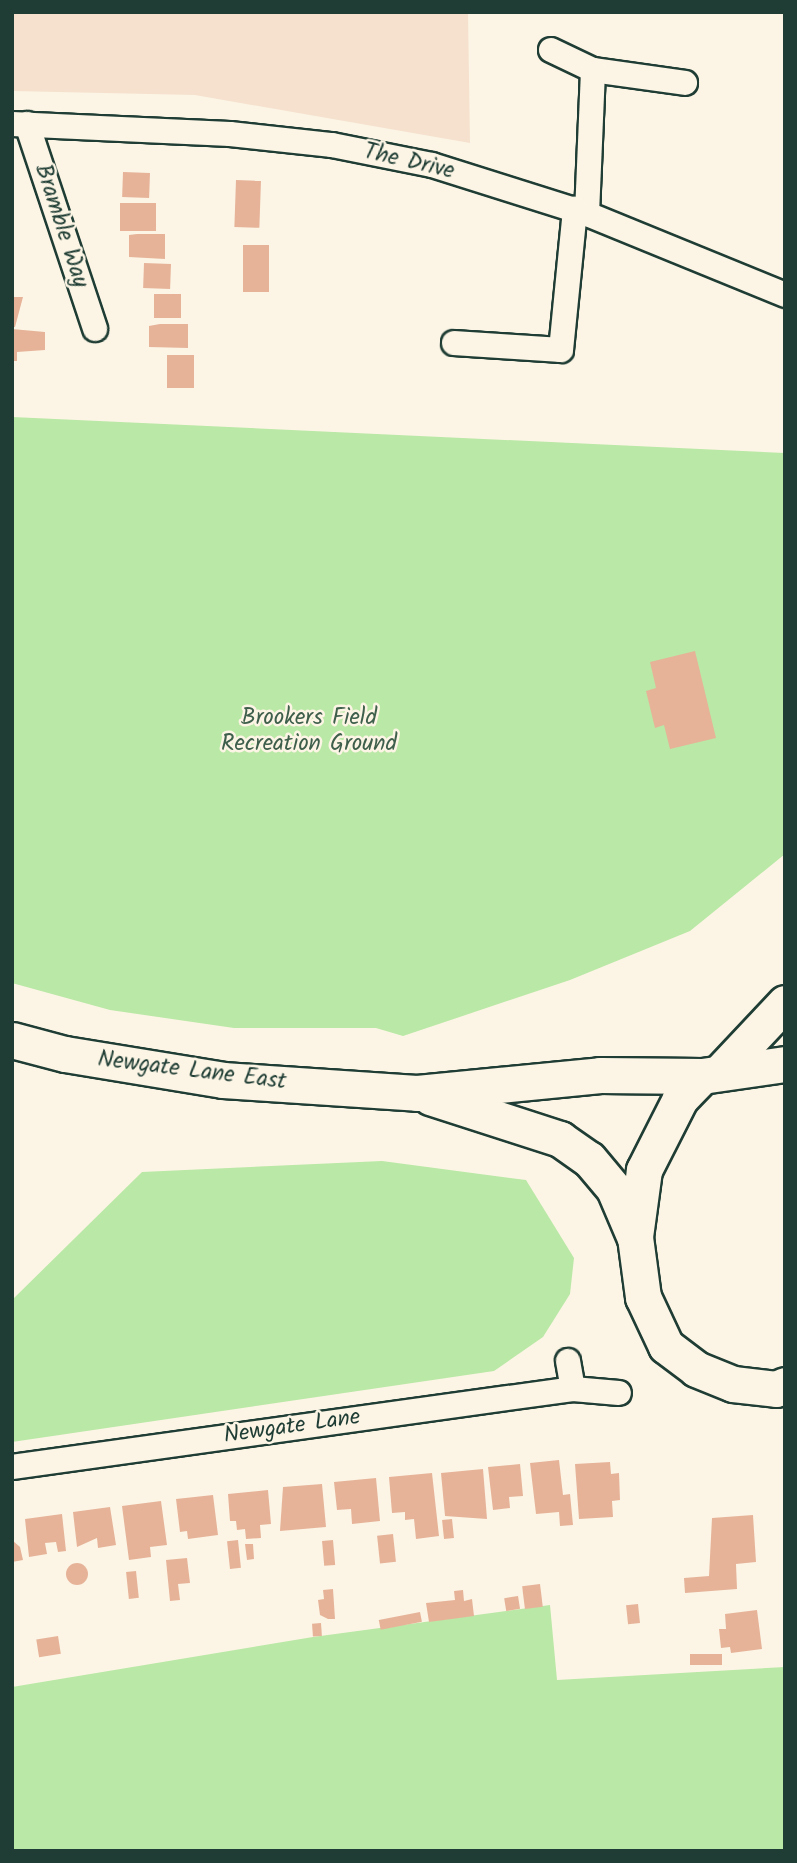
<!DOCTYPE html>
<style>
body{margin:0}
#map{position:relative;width:797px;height:1863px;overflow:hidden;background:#fcf5e5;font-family:Kalam,sans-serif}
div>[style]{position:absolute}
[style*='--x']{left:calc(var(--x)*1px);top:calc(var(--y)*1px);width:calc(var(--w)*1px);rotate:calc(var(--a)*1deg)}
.built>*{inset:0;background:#f5e1ce}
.green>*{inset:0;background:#bae8a6}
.building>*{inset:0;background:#e6b399;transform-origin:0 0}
.round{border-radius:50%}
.roads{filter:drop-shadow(2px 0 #1f3d34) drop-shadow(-2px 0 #1f3d34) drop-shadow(0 2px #1f3d34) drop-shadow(0 -2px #1f3d34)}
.minor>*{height:24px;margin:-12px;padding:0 12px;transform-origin:12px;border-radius:12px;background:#fcf5e5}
.secondary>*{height:35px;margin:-17.5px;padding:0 17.5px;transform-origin:17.5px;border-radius:17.5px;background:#fcf5e5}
span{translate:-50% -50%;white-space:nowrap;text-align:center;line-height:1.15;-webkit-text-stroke:5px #fcf5e5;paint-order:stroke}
.street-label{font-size:23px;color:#1f3d34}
.park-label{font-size:23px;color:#3e5f4b}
.frame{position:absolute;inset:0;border:14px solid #1f3d34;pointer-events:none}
</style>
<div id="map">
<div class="built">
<i style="clip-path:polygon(12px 12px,468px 12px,470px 143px,195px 95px,12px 91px)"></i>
</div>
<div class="green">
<i style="clip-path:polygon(12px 417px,785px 453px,785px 854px,690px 931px,570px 980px,403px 1036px,376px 1028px,234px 1028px,110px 1010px,12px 983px)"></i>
<i style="clip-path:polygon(382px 1161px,526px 1180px,574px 1258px,570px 1294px,543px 1337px,494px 1371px,12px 1442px,12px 1300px,142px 1172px)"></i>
<i style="clip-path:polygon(550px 1605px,557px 1680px,785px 1667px,785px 1851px,12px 1851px,12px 1687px,313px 1637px)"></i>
</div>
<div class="building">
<i style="left:123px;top:172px;width:27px;height:25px;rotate:2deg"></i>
<i style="left:236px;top:180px;width:25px;height:47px;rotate:2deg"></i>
<i style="left:120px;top:203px;width:36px;height:28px"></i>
<i style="clip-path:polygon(137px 234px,165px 234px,165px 259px,129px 257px,129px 235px)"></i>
<i style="left:243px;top:245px;width:26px;height:47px"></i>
<i style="left:144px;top:263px;width:27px;height:25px;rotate:2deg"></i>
<i style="left:154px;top:294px;width:27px;height:24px"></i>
<i style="clip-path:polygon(12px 297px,23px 297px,15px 327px,12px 327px)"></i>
<i style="clip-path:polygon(160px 324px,188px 324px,188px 348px,149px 347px,149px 326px)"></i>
<i style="clip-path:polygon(12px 329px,45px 332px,45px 350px,17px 352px,17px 361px,12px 361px)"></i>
<i style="left:167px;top:355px;width:27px;height:33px"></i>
<i style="clip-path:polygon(695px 651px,716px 738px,670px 749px,664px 725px,655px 728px,646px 691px,656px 688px,650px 662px)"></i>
<i style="clip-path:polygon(559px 1460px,563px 1495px,570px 1494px,573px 1525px,560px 1526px,559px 1512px,536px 1514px,530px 1463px)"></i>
<i style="clip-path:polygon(610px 1462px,611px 1474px,619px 1473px,620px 1500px,612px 1501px,613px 1517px,579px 1519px,575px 1464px)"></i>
<i style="clip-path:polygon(520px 1464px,523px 1496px,509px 1497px,510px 1508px,493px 1510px,488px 1467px)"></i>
<i style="clip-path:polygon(483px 1469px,487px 1519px,445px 1516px,441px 1473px)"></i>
<i style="clip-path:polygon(432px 1473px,439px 1536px,416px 1539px,414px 1519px,405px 1520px,405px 1512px,392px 1513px,389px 1477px)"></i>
<i style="clip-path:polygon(376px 1478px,380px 1521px,352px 1524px,351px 1509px,337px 1510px,334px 1482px)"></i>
<i style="clip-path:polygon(322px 1484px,326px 1527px,280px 1531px,283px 1487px)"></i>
<i style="clip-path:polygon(268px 1490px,271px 1524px,260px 1525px,261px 1538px,246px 1539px,245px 1529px,237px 1530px,236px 1521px,230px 1521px,228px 1494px)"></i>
<i style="clip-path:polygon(213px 1495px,218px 1535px,188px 1539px,187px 1531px,180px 1532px,176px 1499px)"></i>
<i style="clip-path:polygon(161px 1501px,167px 1545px,150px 1547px,151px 1557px,129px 1560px,122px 1506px)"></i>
<i style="clip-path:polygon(110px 1507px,116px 1545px,98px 1548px,97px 1538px,77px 1547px,73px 1512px)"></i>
<i style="clip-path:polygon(62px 1514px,66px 1551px,58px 1552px,56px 1542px,45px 1543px,47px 1554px,29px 1557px,25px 1519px)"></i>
<i style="clip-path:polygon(753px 1515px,756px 1562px,736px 1564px,737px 1589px,685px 1593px,684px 1578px,709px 1576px,712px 1518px)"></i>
<i style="left:452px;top:1519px;width:19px;height:10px;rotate:84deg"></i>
<i style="left:393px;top:1534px;width:28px;height:16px;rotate:84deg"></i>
<i style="clip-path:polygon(12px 1540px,20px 1547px,23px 1560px,12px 1562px)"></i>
<i style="left:238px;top:1540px;width:28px;height:11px;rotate:84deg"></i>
<i style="left:333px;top:1540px;width:25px;height:11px;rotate:85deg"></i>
<i style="clip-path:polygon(245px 1544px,253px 1544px,254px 1559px,247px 1560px)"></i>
<i style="clip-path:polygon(187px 1558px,190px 1583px,178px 1584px,180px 1600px,170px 1601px,166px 1560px)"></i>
<i class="round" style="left:66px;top:1563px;width:22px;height:22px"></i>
<i style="left:136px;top:1571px;width:27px;height:10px;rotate:84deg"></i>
<i style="left:540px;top:1584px;width:23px;height:18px;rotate:83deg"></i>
<i style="clip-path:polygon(333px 1589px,335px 1619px,328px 1619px,320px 1615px,318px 1600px,324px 1599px,323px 1590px)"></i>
<i style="clip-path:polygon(463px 1590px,464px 1601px,472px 1599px,474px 1616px,429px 1622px,426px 1603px,455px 1600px,454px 1591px)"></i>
<i style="left:518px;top:1596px;width:13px;height:14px;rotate:81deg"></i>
<i style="left:638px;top:1604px;width:19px;height:12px;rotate:84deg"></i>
<i style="clip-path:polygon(757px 1610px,762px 1649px,731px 1653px,730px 1647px,721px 1648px,719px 1629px,726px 1629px,725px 1614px)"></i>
<i style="left:420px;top:1612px;width:10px;height:42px;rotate:79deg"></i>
<i style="left:321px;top:1623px;width:13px;height:9px;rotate:86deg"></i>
<i style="left:58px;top:1636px;width:18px;height:22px;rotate:81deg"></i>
<i style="left:722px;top:1654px;width:11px;height:32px;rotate:90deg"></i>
</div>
<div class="roads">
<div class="minor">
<i style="--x:551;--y:50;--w:47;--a:25.5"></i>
<i style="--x:593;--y:70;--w:93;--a:8"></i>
<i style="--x:12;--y:124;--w:218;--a:2.6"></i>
<i style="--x:230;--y:134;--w:103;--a:6.2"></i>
<i style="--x:332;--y:145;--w:102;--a:11.3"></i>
<i style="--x:432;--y:165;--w:163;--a:17.5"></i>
<i style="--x:587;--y:214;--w:214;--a:22.2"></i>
<i style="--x:27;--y:124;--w:216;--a:71.6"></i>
<i style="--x:587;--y:214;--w:144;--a:-87.6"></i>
<i style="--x:454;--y:343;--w:107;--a:3.7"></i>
<i style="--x:561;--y:350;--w:142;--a:-84.3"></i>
<i style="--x:568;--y:1361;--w:28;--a:80"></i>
<i style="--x:12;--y:1467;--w:566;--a:-7.92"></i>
<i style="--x:573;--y:1389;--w:46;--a:5"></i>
</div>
<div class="secondary">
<i style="--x:12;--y:1040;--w:55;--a:14.8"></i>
<i style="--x:65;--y:1054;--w:160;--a:9.3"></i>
<i style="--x:223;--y:1080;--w:194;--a:3.8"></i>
<i style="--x:417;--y:1093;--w:184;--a:-5.6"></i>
<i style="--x:600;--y:1075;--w:102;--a:0.6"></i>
<i style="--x:785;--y:1064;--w:84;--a:171.8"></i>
<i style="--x:702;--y:1076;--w:32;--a:134"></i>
<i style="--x:680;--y:1099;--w:80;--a:116.9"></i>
<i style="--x:644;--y:1170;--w:68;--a:97.7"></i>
<i style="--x:635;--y:1237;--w:61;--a:82.4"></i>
<i style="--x:643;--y:1297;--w:54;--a:64.9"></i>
<i style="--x:666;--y:1346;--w:38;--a:37"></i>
<i style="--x:696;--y:1369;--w:40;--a:22"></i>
<i style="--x:733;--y:1384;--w:43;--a:6.6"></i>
<i style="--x:776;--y:1389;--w:10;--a:-24"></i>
<i style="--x:722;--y:1070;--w:92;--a:-46.8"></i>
<i style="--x:430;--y:1097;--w:137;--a:17.9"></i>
<i style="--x:560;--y:1139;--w:35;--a:35"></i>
<i style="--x:589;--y:1159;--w:39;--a:50"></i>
<i style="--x:614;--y:1189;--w:51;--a:66.9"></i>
</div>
</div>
<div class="street-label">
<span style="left:409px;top:162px;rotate:13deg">The Drive</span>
<span style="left:61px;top:226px;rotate:72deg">Bramble Way</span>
<span style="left:192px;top:1071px;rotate:7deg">Newgate Lane East</span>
<span style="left:292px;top:1427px;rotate:-8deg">Newgate Lane</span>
</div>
<div class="park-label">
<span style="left:309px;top:731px">Brookers Field<br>Recreation Ground</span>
</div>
<div class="frame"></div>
</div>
